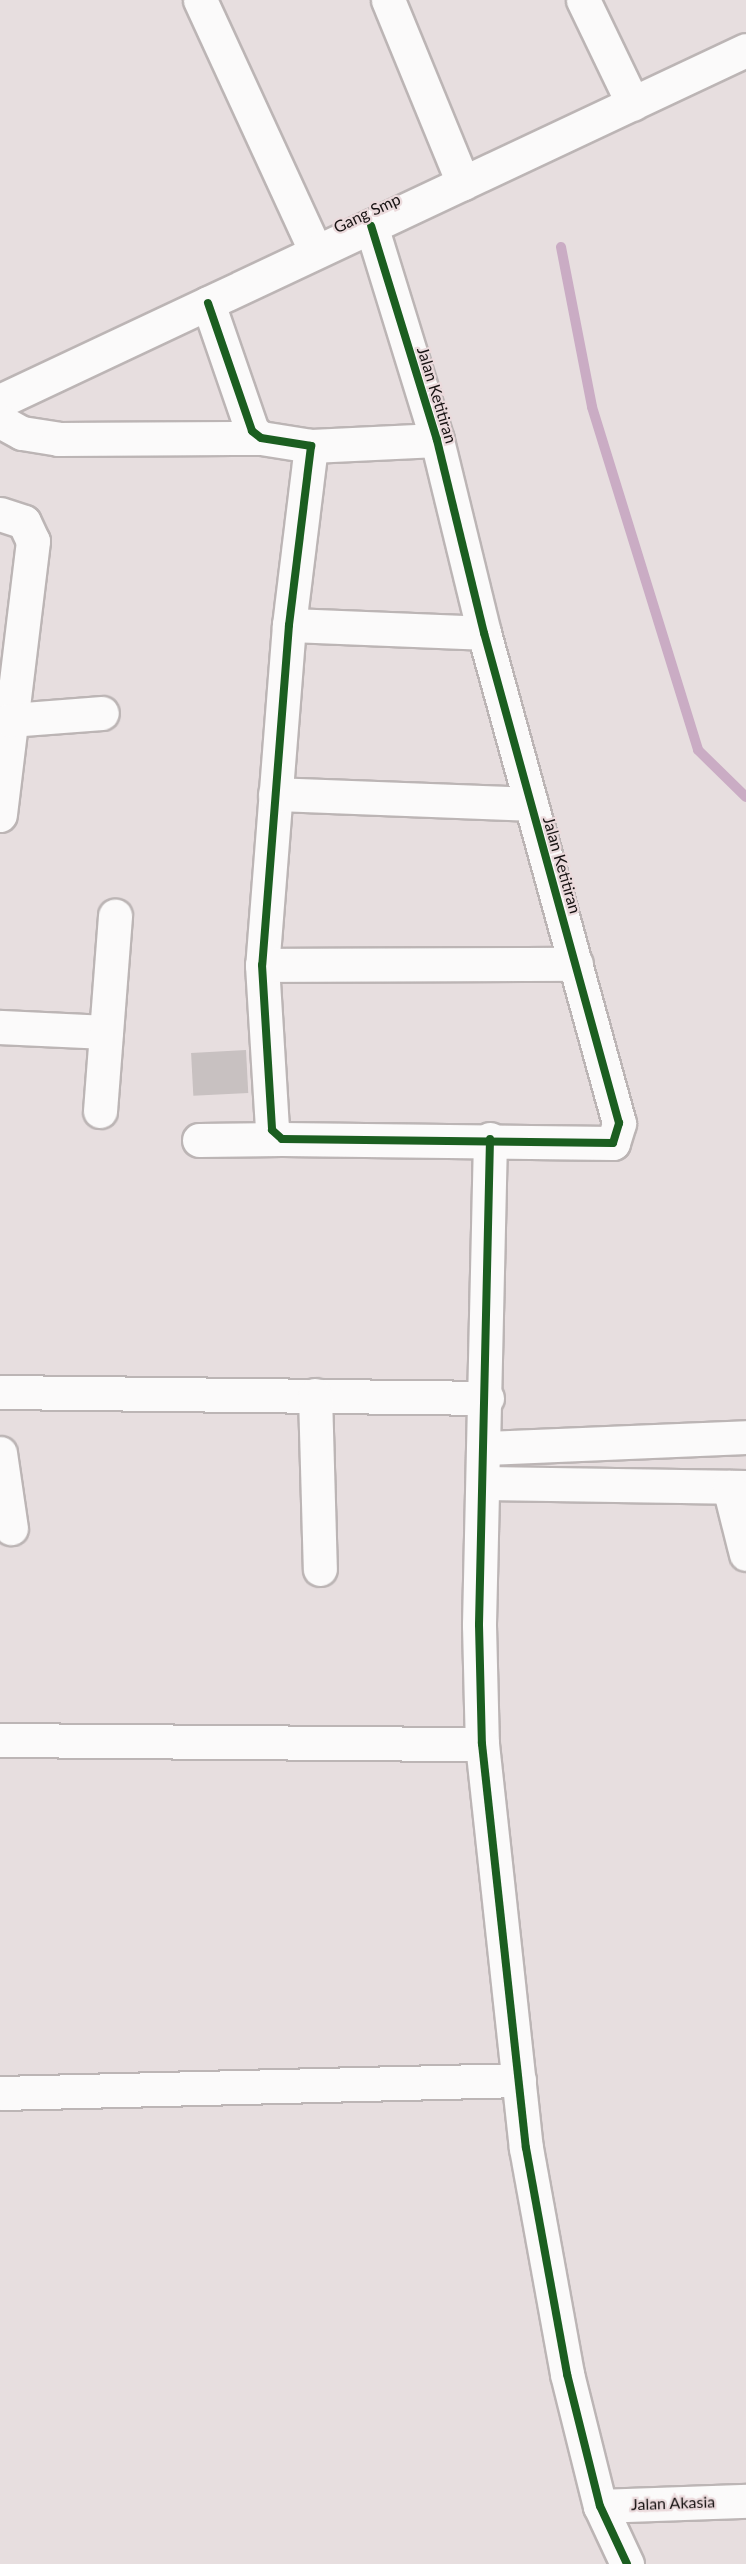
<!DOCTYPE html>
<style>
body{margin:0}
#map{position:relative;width:746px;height:2564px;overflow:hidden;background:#e7dedf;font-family:Lato,sans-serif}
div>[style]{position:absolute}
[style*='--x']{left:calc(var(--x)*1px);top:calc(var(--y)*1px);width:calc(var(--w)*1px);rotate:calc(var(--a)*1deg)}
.stream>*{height:10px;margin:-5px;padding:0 5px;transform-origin:5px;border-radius:5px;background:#caacc4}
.building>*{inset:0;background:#c8c1c1;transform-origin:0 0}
.roads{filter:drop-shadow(2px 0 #bcb5b5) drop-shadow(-2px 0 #bcb5b5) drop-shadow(0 2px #bcb5b5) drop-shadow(0 -2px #bcb5b5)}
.minor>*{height:33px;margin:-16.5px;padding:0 16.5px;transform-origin:16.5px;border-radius:16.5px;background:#fbfafa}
.cycleway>*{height:8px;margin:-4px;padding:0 4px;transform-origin:4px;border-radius:4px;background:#1b5e20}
span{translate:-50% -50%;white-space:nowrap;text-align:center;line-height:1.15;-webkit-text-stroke:4.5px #ebdadc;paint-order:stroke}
.street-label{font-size:16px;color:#171212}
</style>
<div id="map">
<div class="stream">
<i style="--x:561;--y:247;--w:163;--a:79"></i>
<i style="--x:592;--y:407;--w:359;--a:72.8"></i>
<i style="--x:698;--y:750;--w:67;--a:44.4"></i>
</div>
<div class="building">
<i style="left:246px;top:1050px;width:43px;height:55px;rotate:87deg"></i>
</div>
<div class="roads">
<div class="minor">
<i style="--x:200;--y:0;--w:277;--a:65.3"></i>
<i style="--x:388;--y:0;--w:198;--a:67.7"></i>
<i style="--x:583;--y:0;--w:115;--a:64.3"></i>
<i style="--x:208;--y:303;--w:135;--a:71"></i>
<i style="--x:252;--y:431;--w:11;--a:38"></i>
<i style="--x:261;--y:438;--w:51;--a:9.1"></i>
<i style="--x:311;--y:446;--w:180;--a:97"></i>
<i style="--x:289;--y:625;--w:341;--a:94.5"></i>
<i style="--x:262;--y:965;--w:165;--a:86.5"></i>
<i style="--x:272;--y:1130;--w:13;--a:42"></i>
<i style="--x:282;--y:1139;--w:331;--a:0.7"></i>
<i style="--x:613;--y:1143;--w:21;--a:-73"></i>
<i style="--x:619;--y:1123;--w:508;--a:-105.4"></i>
<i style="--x:484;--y:633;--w:199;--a:-103.7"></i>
<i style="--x:437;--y:440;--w:224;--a:-107.1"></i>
<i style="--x:0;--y:401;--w:824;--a:-25.2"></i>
<i style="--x:0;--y:421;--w:25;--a:29"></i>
<i style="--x:22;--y:433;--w:36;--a:9"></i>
<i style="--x:58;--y:439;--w:203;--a:-0.3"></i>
<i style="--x:311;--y:446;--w:126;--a:-2.7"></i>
<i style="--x:0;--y:514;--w:25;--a:18"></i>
<i style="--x:24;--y:522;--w:21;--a:65"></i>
<i style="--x:33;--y:541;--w:276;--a:96.9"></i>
<i style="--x:289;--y:625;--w:195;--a:2.3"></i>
<i style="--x:10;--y:720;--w:92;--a:-4.4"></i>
<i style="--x:275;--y:794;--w:256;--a:2.2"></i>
<i style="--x:262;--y:965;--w:314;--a:-0.2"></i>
<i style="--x:0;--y:1027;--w:106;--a:2.7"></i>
<i style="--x:100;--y:1111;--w:196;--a:-85.6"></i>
<i style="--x:490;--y:1139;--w:486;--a:91.3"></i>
<i style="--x:479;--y:1625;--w:119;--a:88.6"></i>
<i style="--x:482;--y:1744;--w:406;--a:83.8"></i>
<i style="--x:526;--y:2148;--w:230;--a:79.7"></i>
<i style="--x:567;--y:2374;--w:136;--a:76"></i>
<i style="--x:600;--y:2506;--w:64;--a:65"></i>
<i style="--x:199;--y:1140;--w:83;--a:-0.7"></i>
<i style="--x:0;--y:1392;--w:487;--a:0.7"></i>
<i style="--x:315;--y:1395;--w:174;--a:88.4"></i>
<i style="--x:486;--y:1448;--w:260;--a:-2.4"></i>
<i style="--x:0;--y:1453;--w:76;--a:81.7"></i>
<i style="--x:485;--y:1483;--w:261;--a:0.9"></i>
<i style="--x:729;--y:1487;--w:69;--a:75.8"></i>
<i style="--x:0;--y:1740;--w:482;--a:0.5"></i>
<i style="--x:0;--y:2093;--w:519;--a:-1.43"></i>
<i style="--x:600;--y:2506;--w:146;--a:-2"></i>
</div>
</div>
<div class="cycleway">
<i style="--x:208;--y:303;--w:135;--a:71"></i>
<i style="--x:252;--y:431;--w:11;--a:38"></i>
<i style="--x:261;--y:438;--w:51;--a:9.1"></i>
<i style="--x:311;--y:446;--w:180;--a:97"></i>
<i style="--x:289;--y:625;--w:341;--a:94.5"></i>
<i style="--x:262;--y:965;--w:165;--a:86.5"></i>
<i style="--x:272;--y:1130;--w:13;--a:42"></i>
<i style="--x:282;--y:1139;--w:331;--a:0.7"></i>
<i style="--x:613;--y:1143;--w:21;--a:-73"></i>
<i style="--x:619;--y:1123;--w:508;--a:-105.4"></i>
<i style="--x:484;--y:633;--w:199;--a:-103.7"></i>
<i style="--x:437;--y:440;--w:224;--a:-107.1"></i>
<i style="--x:490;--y:1139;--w:486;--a:91.3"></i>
<i style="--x:479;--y:1625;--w:119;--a:88.6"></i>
<i style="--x:482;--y:1744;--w:406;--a:83.8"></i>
<i style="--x:526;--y:2148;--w:230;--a:79.7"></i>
<i style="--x:567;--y:2374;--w:136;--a:76"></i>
<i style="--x:600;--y:2506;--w:64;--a:65"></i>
</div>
<div class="street-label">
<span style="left:367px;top:213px;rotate:-25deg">Gang Smp</span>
<span style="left:437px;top:395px;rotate:73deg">Jalan Ketitiran</span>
<span style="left:562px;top:865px;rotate:74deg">Jalan Ketitiran</span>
<span style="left:673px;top:2503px;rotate:-2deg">Jalan Akasia</span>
</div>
</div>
